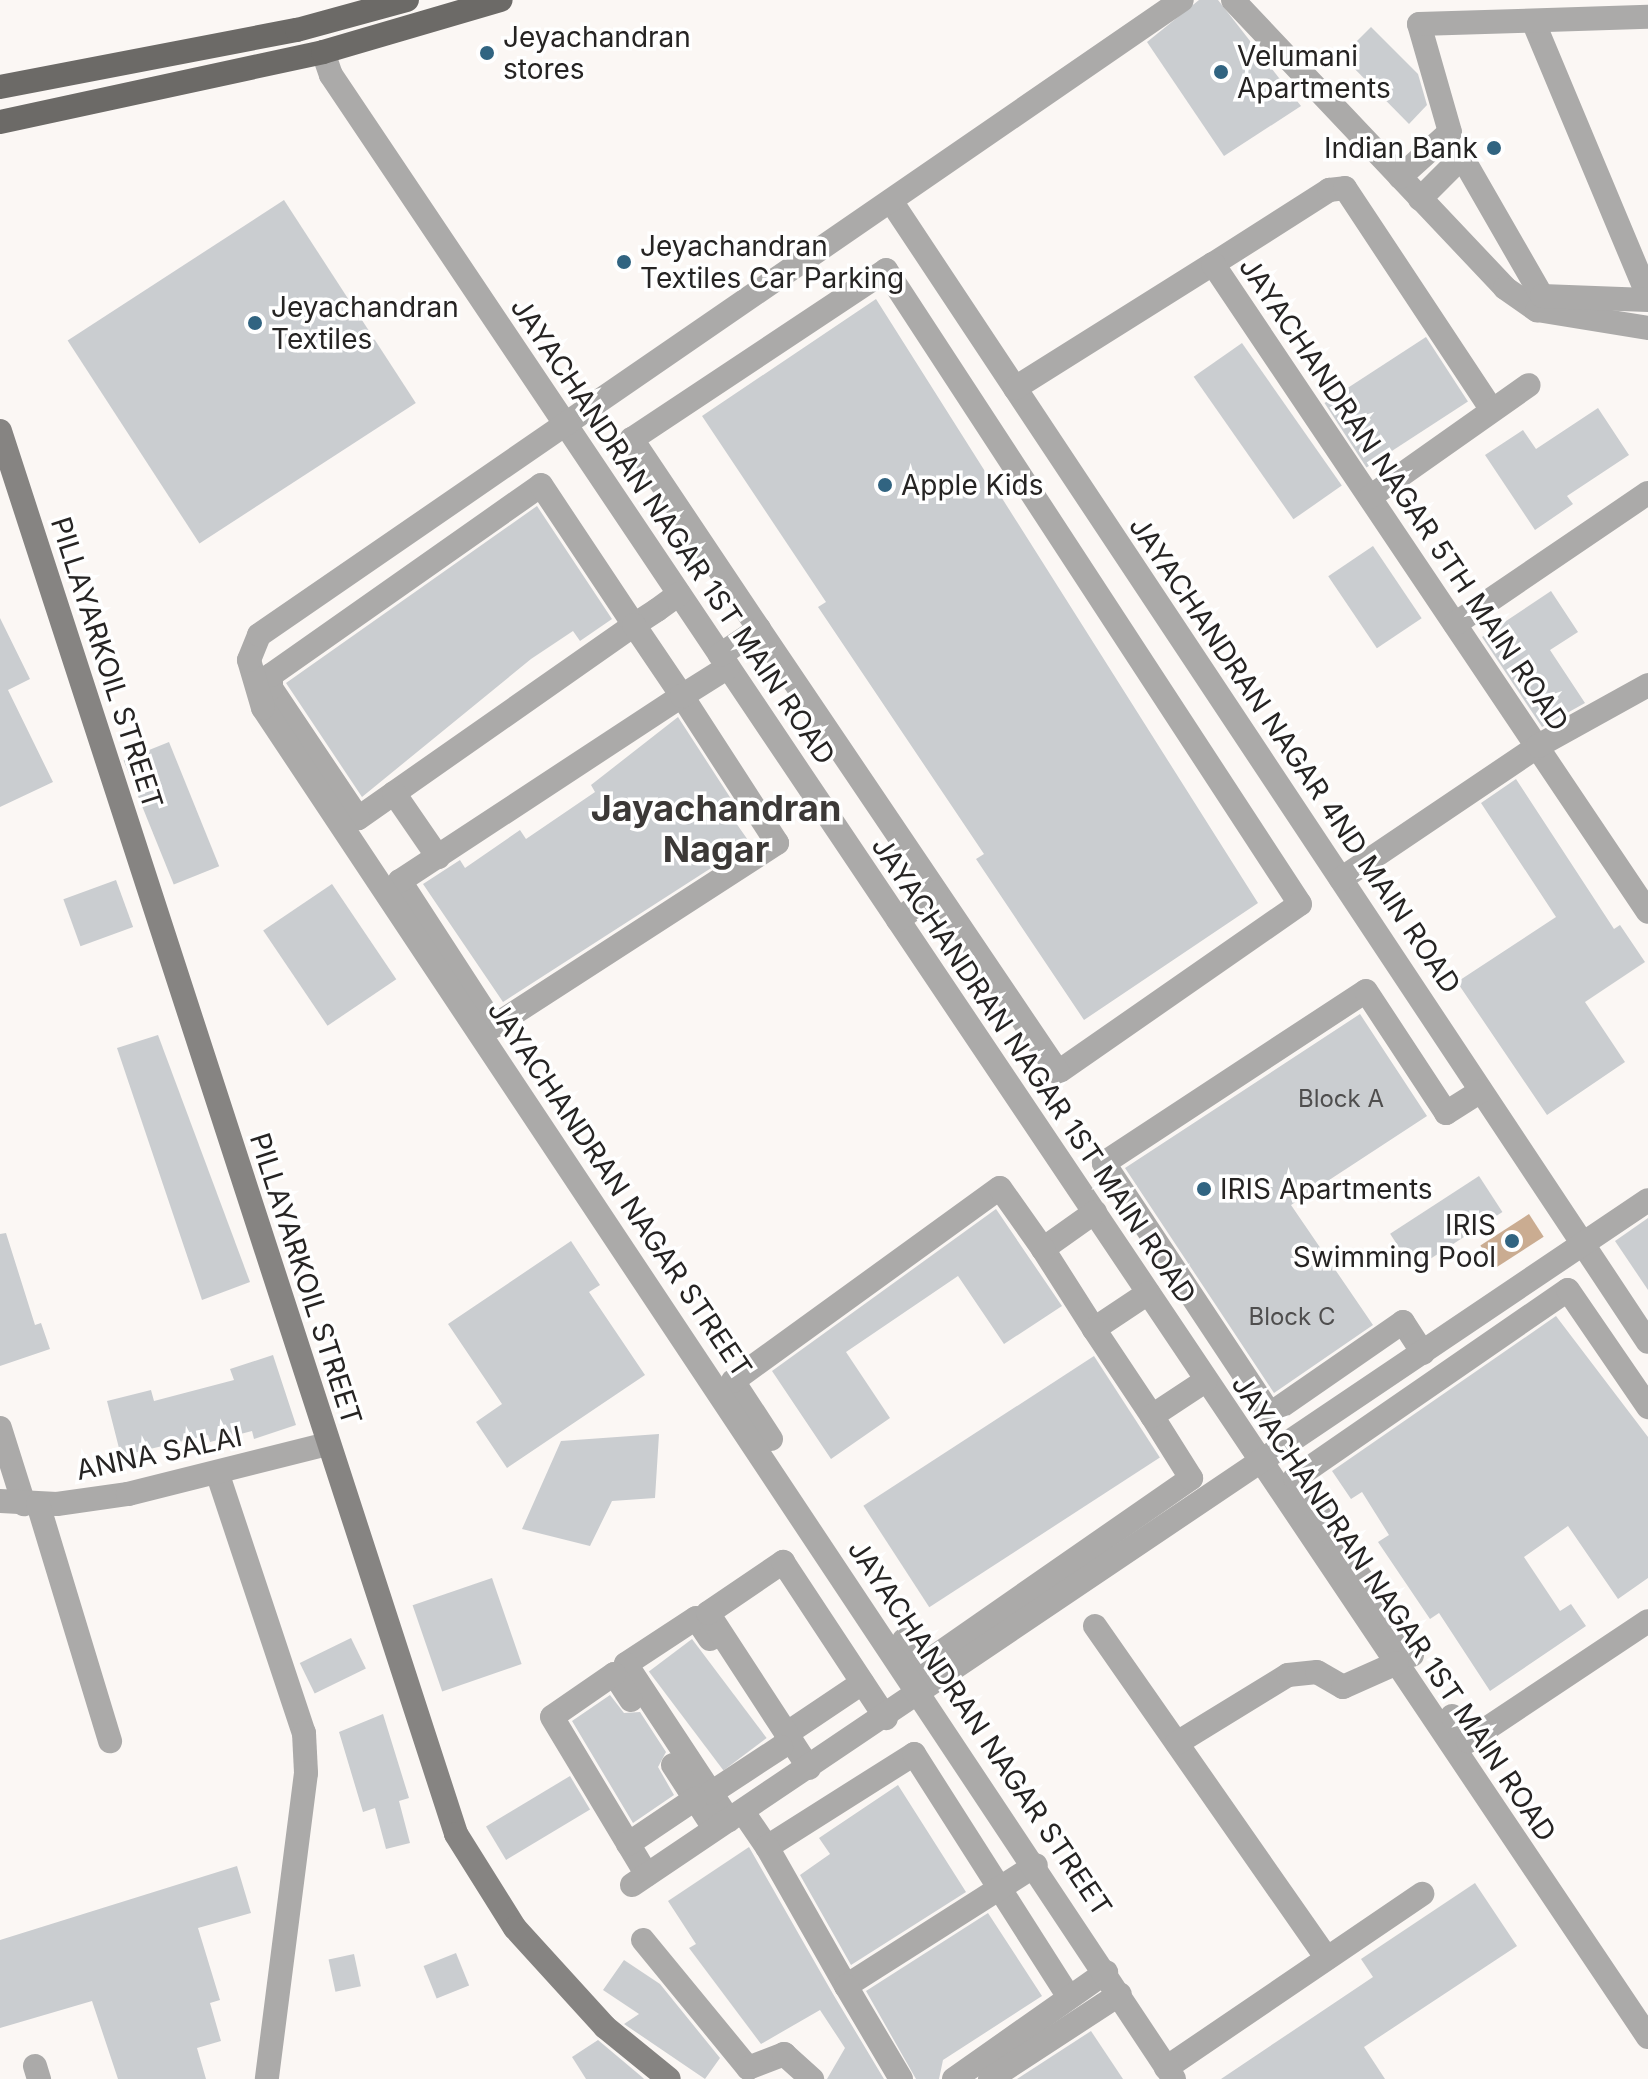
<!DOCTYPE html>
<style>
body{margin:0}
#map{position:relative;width:1648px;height:2079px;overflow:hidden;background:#fbf7f4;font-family:Inter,sans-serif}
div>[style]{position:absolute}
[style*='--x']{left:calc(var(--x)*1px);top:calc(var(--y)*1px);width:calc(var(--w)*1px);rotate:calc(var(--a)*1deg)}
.water>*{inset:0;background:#caac91;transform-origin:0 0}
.building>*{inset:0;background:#cacdd0;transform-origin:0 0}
.street>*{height:24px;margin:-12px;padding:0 12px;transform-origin:12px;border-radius:12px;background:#abaaa9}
.secondary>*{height:24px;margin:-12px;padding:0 12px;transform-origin:12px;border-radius:12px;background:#868482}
.primary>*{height:24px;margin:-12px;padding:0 12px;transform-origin:12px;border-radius:12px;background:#6c6a67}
.dots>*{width:22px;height:22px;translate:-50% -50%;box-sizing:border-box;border:4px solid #fff;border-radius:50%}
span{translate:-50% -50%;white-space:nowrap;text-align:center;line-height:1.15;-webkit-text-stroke:7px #fff;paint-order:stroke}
.number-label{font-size:24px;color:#4f4e4e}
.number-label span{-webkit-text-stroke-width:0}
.poi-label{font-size:28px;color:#262423}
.left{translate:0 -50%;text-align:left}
.right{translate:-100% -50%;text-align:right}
.street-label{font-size:28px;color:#262423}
.district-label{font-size:36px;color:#3c3937;font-weight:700}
</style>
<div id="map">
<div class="water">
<i style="left:1529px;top:1214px;width:27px;height:58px;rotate:57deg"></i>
</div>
<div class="building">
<i style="clip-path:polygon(1199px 0,1218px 0,1301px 106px,1224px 156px,1147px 42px)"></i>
<i style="clip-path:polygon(1371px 27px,1418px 74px,1427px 105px,1409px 124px,1342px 56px)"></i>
<i style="left:284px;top:200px;width:242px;height:258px;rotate:57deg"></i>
<i style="clip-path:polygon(876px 299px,1258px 903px,1084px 1020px,976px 859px,984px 854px,818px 607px,826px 602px,702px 416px)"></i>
<i style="left:1426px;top:337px;width:77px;height:121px;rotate:57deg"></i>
<i style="left:1242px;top:343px;width:174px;height:59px;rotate:55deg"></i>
<i style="clip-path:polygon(1598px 408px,1629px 455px,1567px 496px,1573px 504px,1535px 530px,1485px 455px,1523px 430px,1536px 449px)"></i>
<i style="clip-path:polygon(537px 506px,612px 619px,580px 641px,573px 631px,531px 659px,362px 797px,286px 683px)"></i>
<i style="left:1373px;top:546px;width:87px;height:54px;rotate:56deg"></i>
<i style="clip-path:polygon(1551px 591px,1578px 632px,1550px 650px,1585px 703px,1542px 727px,1482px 637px)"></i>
<i style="clip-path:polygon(0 618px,30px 679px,8px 690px,53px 782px,0 807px)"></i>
<i style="clip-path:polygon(678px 717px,737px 808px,729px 813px,750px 843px,503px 1002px,423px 884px,460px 860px,465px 868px,520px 830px,526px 839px,595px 792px,591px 785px)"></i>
<i style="left:169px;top:742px;width:134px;height:49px;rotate:68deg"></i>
<i style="clip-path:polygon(1516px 779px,1614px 929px,1620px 925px,1645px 962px,1585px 1002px,1625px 1062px,1547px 1115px,1457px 982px,1556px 917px,1481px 803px)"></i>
<i style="left:116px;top:880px;width:50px;height:56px;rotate:70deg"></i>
<i style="left:332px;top:884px;width:115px;height:83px;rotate:56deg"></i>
<i style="clip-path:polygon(1360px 1014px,1427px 1116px,1291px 1205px,1373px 1325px,1274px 1393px,1125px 1168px)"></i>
<i style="clip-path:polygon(158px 1035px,250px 1282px,202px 1300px,117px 1048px)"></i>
<i style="left:1479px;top:1176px;width:43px;height:106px;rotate:57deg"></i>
<i style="clip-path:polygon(996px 1209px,1062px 1306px,1004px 1344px,958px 1276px,846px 1352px,890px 1418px,831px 1459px,772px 1371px)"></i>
<i style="clip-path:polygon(1648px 1218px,1648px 1290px,1615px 1241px)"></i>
<i style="clip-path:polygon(6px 1233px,35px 1325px,41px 1323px,50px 1349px,0 1366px,0 1234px)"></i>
<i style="clip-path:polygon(571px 1241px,600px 1285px,589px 1292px,645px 1375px,507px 1468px,476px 1422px,502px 1404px,448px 1324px)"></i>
<i style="clip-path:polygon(1556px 1316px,1648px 1437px,1648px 1578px,1618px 1599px,1568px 1526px,1524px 1557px,1560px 1611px,1571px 1604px,1586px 1626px,1490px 1691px,1439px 1613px,1430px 1619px,1378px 1542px,1389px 1535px,1362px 1492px,1351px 1499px,1332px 1471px)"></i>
<i style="clip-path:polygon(273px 1355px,296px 1425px,254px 1439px,252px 1431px,210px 1442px,208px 1435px,121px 1456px,107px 1401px,151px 1390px,154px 1401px,234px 1380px,230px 1369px)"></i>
<i style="left:1094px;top:1356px;width:121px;height:275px;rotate:57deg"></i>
<i style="clip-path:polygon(659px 1434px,655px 1498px,612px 1501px,590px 1546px,522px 1529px,561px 1441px)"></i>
<i style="left:492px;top:1578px;width:91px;height:84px;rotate:71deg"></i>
<i style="left:351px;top:1638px;width:34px;height:57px;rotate:64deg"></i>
<i style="left:692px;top:1639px;width:124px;height:54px;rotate:53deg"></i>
<i style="clip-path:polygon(610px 1695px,624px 1713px,640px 1712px,666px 1752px,658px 1767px,674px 1795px,633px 1823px,572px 1721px)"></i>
<i style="clip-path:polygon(383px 1714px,409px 1798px,399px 1801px,410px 1843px,386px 1849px,375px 1808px,363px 1812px,339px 1732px)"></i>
<i style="left:570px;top:1776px;width:39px;height:98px;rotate:59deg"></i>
<i style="clip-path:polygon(898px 1785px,966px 1892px,851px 1965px,800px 1875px,830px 1854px,819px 1838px)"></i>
<i style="clip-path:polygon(749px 1847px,833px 1994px,884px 2079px,827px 2079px,845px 2048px,820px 2010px,761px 2044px,689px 1948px,696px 1944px,668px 1901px)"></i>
<i style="clip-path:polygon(237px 1866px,251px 1913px,198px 1928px,220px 2000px,210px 2003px,221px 2041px,197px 2048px,206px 2079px,118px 2079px,92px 2001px,0 2028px,0 1940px)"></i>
<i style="clip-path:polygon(1475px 1883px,1517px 1946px,1364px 2047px,1385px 2079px,1221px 2079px,1373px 1977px,1361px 1959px)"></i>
<i style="clip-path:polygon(988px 1913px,1042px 1996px,943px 2060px,939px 2079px,916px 2079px,866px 1991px)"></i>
<i style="left:456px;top:1953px;width:35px;height:35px;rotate:68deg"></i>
<i style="left:354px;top:1954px;width:33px;height:26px;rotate:78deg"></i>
<i style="clip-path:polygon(624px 1960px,660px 1984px,720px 2058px,705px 2079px,624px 2024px,639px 2014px,603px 1990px)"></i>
<i style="clip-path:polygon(1091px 2031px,1123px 2079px,1017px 2079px)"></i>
<i style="clip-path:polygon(598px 2040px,642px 2077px,644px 2079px,586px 2079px,572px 2057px)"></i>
</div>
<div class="street">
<i style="--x:1233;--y:0;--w:396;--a:46.6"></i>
<i style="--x:1505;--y:288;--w:39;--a:35"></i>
<i style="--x:1537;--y:310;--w:112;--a:9.2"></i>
<i style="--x:1533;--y:21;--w:298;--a:67.3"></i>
<i style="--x:323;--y:52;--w:24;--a:71"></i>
<i style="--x:331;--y:75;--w:2363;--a:56.13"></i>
<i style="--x:1400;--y:177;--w:67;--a:-42"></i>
<i style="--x:1450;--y:132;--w:112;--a:-106"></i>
<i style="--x:1419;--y:24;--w:229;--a:-1.8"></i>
<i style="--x:1420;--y:199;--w:59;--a:-45"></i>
<i style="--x:1462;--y:157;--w:160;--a:60.1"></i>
<i style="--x:1542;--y:296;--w:106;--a:2.2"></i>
<i style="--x:891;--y:201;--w:1369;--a:56.44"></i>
<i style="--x:1213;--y:264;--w:138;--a:-32.5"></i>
<i style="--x:1329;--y:190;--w:16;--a:-7"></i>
<i style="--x:1345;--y:188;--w:266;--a:56.5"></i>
<i style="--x:1015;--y:388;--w:234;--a:-32.1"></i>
<i style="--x:1213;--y:264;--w:780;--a:56.13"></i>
<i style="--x:1370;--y:497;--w:194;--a:-35.2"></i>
<i style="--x:679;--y:594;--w:27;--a:144"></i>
<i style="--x:657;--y:610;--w:27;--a:147"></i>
<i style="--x:634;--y:625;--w:337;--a:145"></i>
<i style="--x:358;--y:818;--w:156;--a:-123.8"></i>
<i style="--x:271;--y:688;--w:13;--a:-90"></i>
<i style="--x:271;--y:675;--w:330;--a:-35.1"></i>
<i style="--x:541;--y:485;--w:168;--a:56.4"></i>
<i style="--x:634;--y:625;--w:86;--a:55.9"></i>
<i style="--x:682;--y:696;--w:175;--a:57.1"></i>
<i style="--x:777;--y:843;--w:337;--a:147.1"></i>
<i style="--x:494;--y:1026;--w:173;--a:-123"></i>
<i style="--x:400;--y:881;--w:337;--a:-33.3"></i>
<i style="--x:682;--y:696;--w:54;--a:-32.2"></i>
<i style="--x:1455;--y:624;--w:233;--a:-34.2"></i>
<i style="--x:720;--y:655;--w:47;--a:-33.7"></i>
<i style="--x:759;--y:629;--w:229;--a:-123.8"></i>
<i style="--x:632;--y:439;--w:305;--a:-33.6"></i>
<i style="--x:886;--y:270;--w:757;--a:56.86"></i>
<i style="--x:1300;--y:904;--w:295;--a:145.2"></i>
<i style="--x:1058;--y:1072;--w:534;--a:-124.02"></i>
<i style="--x:394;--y:793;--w:78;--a:55.5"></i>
<i style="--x:1341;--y:879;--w:238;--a:-34"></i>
<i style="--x:1538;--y:746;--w:126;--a:-29"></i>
<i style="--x:898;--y:920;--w:47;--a:-36.4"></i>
<i style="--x:1095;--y:1212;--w:64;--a:144.6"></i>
<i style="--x:1043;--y:1249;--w:95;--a:57.5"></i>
<i style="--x:1094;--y:1329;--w:65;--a:-33.7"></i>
<i style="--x:1094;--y:1329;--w:105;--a:56.3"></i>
<i style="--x:1423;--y:1353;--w:37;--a:-123"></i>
<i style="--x:1403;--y:1322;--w:162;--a:145.3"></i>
<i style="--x:1270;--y:1414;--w:301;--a:-123.5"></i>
<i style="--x:1104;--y:1163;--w:313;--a:-33.3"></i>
<i style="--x:1366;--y:991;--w:146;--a:56.7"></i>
<i style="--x:1446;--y:1113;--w:41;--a:-32.2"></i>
<i style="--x:0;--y:1428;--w:80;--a:72.5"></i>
<i style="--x:771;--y:1439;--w:69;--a:-123.2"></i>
<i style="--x:733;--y:1381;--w:329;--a:-35.9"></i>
<i style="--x:1000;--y:1188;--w:75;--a:54.8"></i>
<i style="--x:218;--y:1475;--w:272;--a:71.6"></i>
<i style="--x:304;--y:1733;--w:40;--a:87.1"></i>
<i style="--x:306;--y:1773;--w:308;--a:97.3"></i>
<i style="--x:0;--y:1501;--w:57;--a:3"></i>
<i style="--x:57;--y:1504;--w:72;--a:-8"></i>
<i style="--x:128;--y:1494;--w:205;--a:-14.1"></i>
<i style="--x:38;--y:1504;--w:248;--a:73.1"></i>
<i style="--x:1095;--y:1626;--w:405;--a:55.1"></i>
<i style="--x:710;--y:1639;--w:25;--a:-124"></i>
<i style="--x:696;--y:1618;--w:84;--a:146.7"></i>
<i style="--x:626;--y:1664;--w:187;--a:56.6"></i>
<i style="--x:904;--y:1640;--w:31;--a:57"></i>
<i style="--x:921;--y:1666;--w:329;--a:-34.8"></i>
<i style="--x:1191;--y:1478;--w:73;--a:-122.2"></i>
<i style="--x:1152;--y:1416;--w:64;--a:-33.4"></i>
<i style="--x:1412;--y:1655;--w:212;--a:-123.5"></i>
<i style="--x:1295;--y:1478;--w:331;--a:-34.6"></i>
<i style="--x:1568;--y:1290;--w:142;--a:55.6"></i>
<i style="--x:631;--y:1700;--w:31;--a:-123"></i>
<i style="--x:614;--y:1674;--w:75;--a:145.3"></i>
<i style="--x:552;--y:1717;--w:184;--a:59"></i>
<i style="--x:1452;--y:1716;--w:30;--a:57"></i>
<i style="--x:1468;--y:1741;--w:216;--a:-33.7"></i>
<i style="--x:786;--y:1734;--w:92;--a:-33.9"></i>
<i style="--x:1177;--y:1743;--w:130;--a:-31.5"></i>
<i style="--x:1288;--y:1675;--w:29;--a:-6"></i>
<i style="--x:1317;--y:1672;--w:30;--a:30"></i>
<i style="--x:1343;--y:1687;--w:59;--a:-24"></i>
<i style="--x:673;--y:1765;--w:75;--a:56.9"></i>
<i style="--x:809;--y:1768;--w:185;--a:-123.1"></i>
<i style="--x:708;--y:1613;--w:91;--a:-34.2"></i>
<i style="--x:783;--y:1562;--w:187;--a:56.6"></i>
<i style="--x:711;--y:1793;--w:84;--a:-33.3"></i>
<i style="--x:743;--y:1812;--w:42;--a:55.6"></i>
<i style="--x:767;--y:1847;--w:174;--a:-32.3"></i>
<i style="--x:914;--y:1754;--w:288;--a:57.5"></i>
<i style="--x:628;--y:1844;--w:81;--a:-33.9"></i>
<i style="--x:767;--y:1847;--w:160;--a:60.4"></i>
<i style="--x:846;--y:1986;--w:225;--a:-32.5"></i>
<i style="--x:632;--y:1885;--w:1225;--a:-33.99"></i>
<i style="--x:643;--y:1940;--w:166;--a:50.6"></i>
<i style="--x:748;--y:2068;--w:39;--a:-21"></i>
<i style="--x:784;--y:2054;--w:38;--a:42"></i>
<i style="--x:846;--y:1986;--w:108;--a:59.4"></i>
<i style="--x:35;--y:2066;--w:14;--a:73"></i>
<i style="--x:1166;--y:2068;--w:310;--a:-34.2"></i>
<i style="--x:954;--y:2079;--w:186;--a:-35.1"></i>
<i style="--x:990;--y:2079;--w:155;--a:-33.2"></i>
<i style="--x:1174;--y:2079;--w:1646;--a:-123.6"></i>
<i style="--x:263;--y:708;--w:50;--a:-106.3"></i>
<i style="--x:249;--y:660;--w:27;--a:-68"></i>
<i style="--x:259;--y:635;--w:1120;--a:-34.53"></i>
</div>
<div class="secondary">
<i style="--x:0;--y:431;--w:1475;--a:71.99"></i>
<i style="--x:456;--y:1834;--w:111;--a:57.9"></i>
<i style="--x:515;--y:1928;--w:134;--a:47.7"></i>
<i style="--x:605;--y:2027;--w:82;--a:39.1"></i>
</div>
<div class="primary">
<i style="--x:0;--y:87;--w:302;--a:-10.9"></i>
<i style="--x:297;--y:30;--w:114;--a:-15.3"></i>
<i style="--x:0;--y:122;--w:330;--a:-12.2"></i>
<i style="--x:323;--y:52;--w:185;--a:-16.3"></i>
</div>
<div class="dots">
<i style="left:487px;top:53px;background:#316481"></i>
<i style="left:1221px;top:72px;background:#316481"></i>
<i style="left:1494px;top:148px;background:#316481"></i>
<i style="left:624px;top:262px;background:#316481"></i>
<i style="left:255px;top:323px;background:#316481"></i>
<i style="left:885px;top:485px;background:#316481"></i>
<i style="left:1204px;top:1189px;background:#316481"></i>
<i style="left:1512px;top:1241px;background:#316481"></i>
</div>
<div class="number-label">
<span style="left:1341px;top:1099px">Block A</span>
<span style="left:1292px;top:1317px">Block C</span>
</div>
<div class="poi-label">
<span class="left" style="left:503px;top:53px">Jeyachandran<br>stores</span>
<span class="left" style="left:1237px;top:72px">Velumani<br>Apartments</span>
<span class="right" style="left:1478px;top:148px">Indian Bank</span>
<span class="left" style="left:640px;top:262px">Jeyachandran<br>Textiles Car Parking</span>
<span class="left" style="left:271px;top:323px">Jeyachandran<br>Textiles</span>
<span class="left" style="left:901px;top:485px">Apple Kids</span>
<span class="left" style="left:1220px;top:1189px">IRIS Apartments</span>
<span class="right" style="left:1496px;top:1241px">IRIS<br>Swimming Pool</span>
</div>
<div class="street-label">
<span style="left:1404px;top:494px;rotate:56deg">JAYACHANDRAN NAGAR 5TH MAIN ROAD</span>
<span style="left:673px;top:531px;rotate:56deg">JAYACHANDRAN NAGAR 1ST MAIN ROAD</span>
<span style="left:107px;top:663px;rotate:72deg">PILLAYARKOIL STREET</span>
<span style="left:1295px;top:755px;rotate:56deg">JAYACHANDRAN NAGAR 4ND MAIN ROAD</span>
<span style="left:1034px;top:1070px;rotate:56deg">JAYACHANDRAN NAGAR 1ST MAIN ROAD</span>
<span style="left:620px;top:1189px;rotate:56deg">JAYACHANDRAN NAGAR STREET</span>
<span style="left:306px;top:1279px;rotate:72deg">PILLAYARKOIL STREET</span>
<span style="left:159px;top:1453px;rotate:-12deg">ANNA SALAI</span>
<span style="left:1394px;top:1608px;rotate:56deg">JAYACHANDRAN NAGAR 1ST MAIN ROAD</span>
<span style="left:980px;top:1728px;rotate:56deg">JAYACHANDRAN NAGAR STREET</span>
</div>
<div class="district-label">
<span style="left:716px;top:829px">Jayachandran<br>Nagar</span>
</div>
</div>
